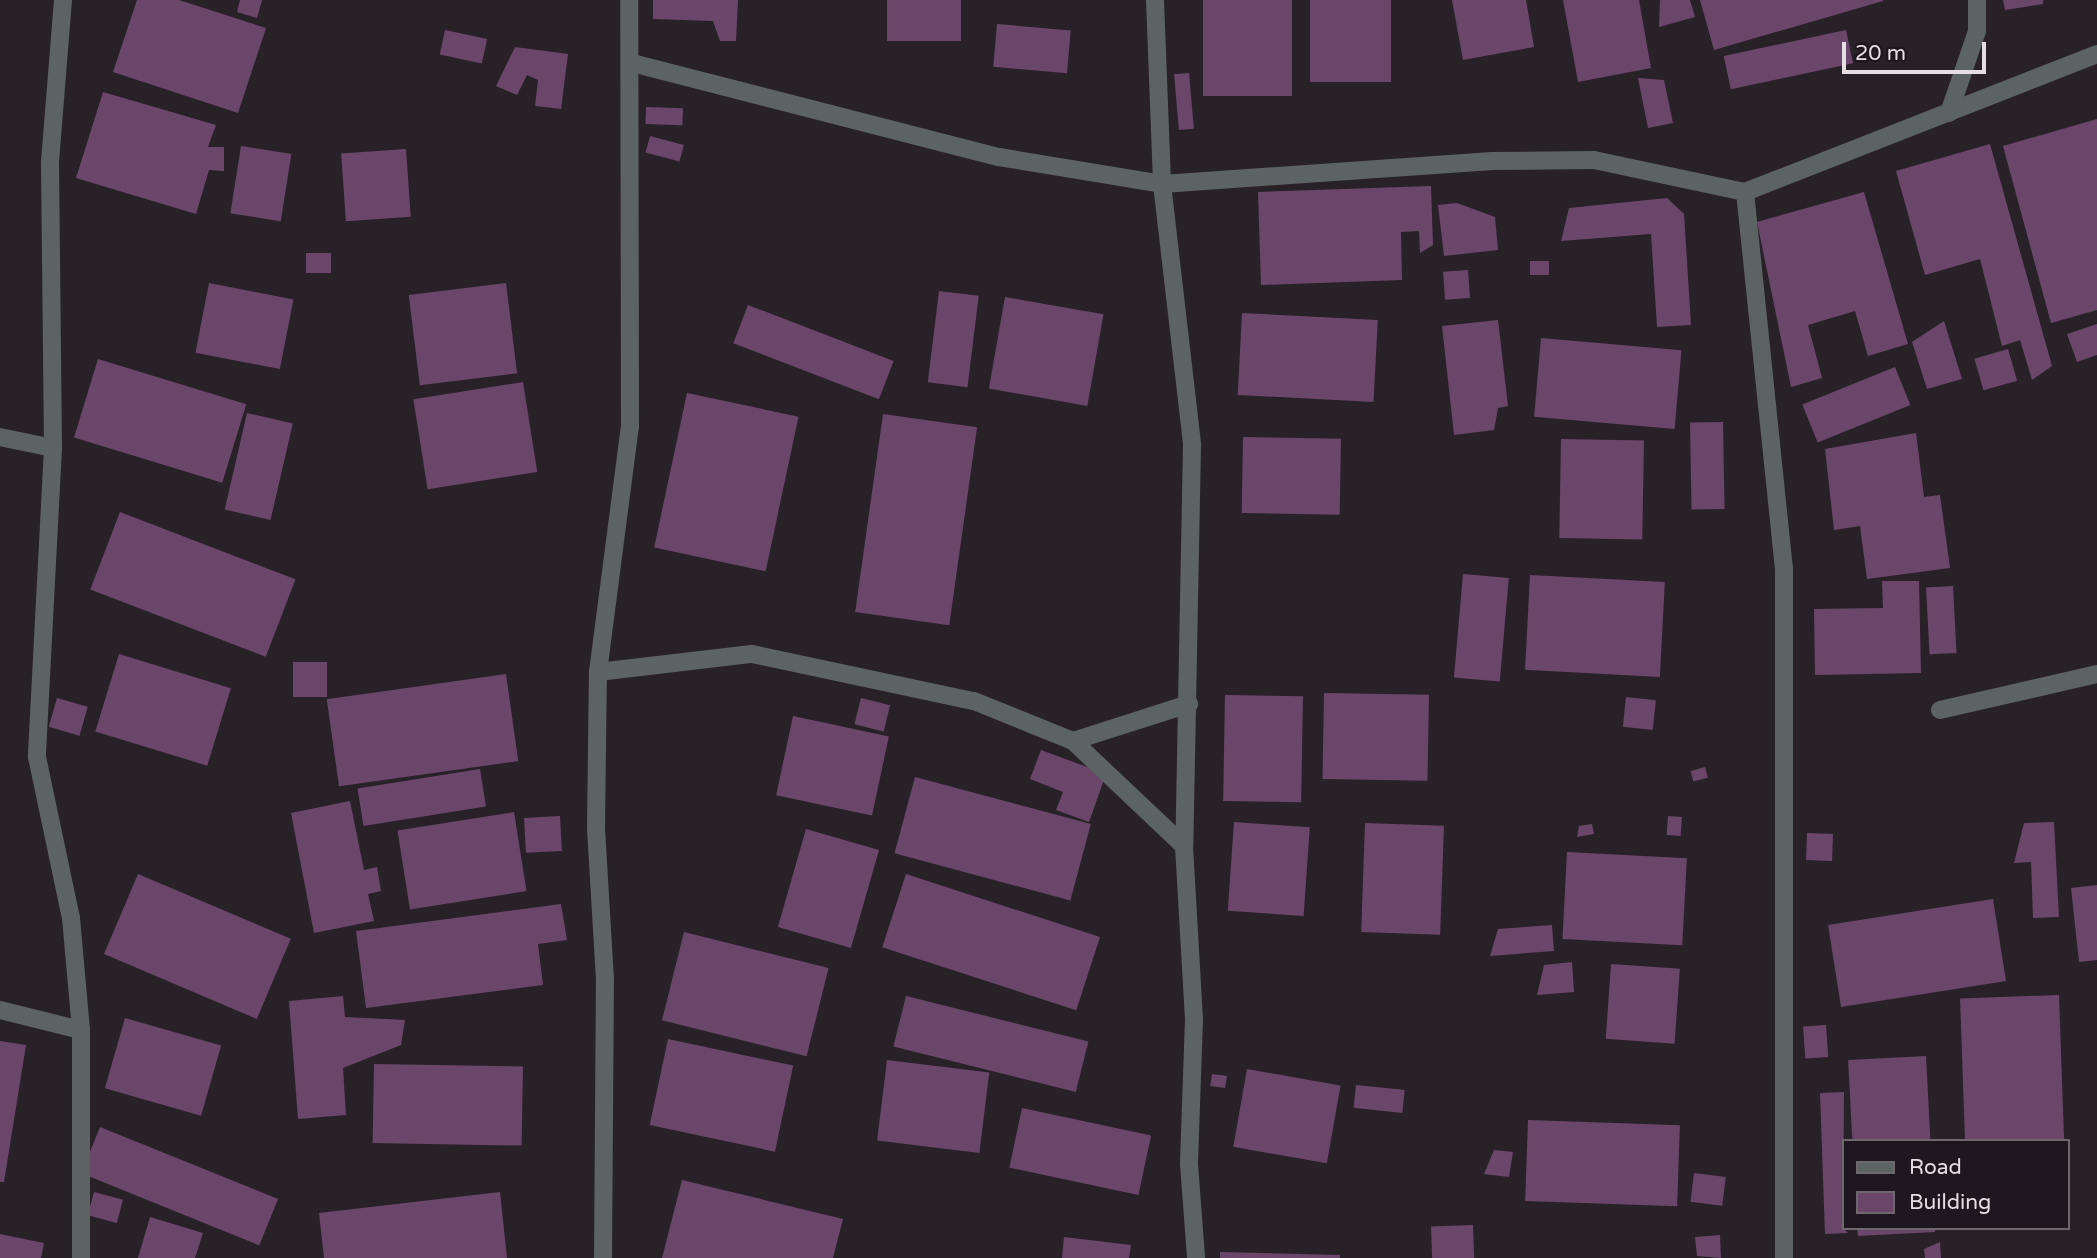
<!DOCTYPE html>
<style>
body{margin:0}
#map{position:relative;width:2097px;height:1258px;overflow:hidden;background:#292128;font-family:"Varela Round",sans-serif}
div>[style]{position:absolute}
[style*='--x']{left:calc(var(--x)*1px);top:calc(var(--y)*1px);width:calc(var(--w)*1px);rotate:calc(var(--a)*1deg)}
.building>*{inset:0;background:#6b466b;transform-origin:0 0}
.minor>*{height:18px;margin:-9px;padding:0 9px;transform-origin:9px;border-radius:9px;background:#5c6363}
span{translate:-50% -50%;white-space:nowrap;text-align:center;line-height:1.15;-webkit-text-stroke:5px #1f171f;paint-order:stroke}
.legend{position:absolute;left:1842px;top:1139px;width:228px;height:91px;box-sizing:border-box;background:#1f171f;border:2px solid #6e676e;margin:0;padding:9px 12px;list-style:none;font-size:21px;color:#e5dfe4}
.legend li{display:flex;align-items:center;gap:14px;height:35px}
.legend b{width:35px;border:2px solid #6e676e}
.scale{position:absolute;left:1842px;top:42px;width:144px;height:32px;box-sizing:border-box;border:4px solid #e5dfe4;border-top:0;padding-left:9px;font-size:21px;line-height:24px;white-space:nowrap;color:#e5dfe4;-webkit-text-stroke:5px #1f171f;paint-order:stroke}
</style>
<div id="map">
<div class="building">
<i style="clip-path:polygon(137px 0,179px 0,266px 28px,238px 113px,113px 72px)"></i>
<i style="clip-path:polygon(240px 0,262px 0,257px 18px,237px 12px)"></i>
<i style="clip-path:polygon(653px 0,738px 0,736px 41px,720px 41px,713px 21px,653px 19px)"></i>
<i style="left:887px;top:0;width:74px;height:41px"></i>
<i style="left:1203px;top:0;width:89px;height:96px"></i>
<i style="left:1310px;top:0;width:81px;height:82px"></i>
<i style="clip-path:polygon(1452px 0,1526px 0,1534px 47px,1463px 60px)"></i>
<i style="clip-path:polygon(1563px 0,1639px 0,1651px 68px,1578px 82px)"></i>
<i style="clip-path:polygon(1660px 0,1690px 0,1695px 17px,1659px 27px)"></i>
<i style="clip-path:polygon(1700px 0,1883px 0,1883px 1px,1714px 50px)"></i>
<i style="clip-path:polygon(2003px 0,2043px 0,2043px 4px,2005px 10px)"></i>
<i style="left:997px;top:24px;width:74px;height:43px;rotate:5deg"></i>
<i style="left:445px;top:30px;width:43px;height:25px;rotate:12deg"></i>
<i style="left:1846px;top:30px;width:34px;height:125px;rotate:78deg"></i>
<i style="clip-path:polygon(515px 47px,568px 54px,561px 109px,535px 106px,538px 80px,527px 75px,517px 95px,496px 86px)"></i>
<i style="left:1189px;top:73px;width:56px;height:15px;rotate:85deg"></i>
<i style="clip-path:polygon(1638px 78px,1664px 80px,1673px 123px,1648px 128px)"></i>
<i style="clip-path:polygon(103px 92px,216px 125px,208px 147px,224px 147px,224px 171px,209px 170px,196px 214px,76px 178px)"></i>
<i style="left:646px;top:107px;width:37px;height:17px;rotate:2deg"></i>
<i style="clip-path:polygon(2097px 119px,2097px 310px,2051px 323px,2003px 146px)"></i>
<i style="left:650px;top:136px;width:35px;height:17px;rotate:15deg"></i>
<i style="clip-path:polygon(1990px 144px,2052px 366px,2032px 380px,2020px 340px,2002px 346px,1980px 259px,1925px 275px,1896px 171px)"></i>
<i style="left:241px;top:146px;width:51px;height:68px;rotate:9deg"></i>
<i style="left:406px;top:149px;width:68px;height:65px;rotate:86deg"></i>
<i style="clip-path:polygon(1431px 186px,1433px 245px,1420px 253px,1419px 231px,1401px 232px,1402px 280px,1261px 285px,1258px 192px)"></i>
<i style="clip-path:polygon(1864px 192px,1908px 344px,1868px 356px,1855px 311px,1808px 325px,1822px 378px,1791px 387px,1757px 222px)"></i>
<i style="clip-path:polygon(1667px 198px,1684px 214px,1691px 325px,1657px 327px,1651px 234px,1561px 241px,1569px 208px)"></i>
<i style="clip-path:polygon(1457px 203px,1495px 217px,1498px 250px,1444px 256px,1438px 205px)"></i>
<i style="left:306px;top:253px;width:25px;height:20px"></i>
<i style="left:1549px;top:261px;width:14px;height:19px;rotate:90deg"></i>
<i style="left:1468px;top:270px;width:28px;height:25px;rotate:86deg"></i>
<i style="left:209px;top:283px;width:86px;height:71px;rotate:11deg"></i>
<i style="left:506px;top:283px;width:91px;height:98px;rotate:83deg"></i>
<i style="left:939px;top:291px;width:40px;height:92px;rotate:7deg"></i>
<i style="left:1005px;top:297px;width:100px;height:93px;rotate:10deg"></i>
<i style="left:748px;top:305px;width:156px;height:41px;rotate:21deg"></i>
<i style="left:1242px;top:313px;width:136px;height:82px;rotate:3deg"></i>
<i style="clip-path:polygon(1498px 320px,1508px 406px,1498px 408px,1494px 430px,1454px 435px,1442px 326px)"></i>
<i style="clip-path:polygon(1944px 321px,1962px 379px,1927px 389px,1912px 342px)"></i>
<i style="clip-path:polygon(2097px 324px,2097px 355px,2077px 362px,2067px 334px)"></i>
<i style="left:1541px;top:338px;width:141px;height:79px;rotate:5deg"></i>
<i style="left:2008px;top:349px;width:33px;height:35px;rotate:74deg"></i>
<i style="left:98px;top:359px;width:155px;height:82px;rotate:17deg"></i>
<i style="left:1895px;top:367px;width:41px;height:100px;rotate:68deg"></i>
<i style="left:523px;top:382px;width:91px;height:111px;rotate:81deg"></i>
<i style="left:687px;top:393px;width:114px;height:158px;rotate:12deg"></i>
<i style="left:247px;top:413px;width:47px;height:99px;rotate:13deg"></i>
<i style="left:883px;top:414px;width:95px;height:200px;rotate:8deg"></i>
<i style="left:1723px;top:422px;width:87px;height:33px;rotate:89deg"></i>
<i style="clip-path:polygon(1916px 433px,1924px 497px,1940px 495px,1950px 568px,1867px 579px,1860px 526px,1834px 530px,1825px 449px)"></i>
<i style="left:1243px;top:437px;width:98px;height:76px;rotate:1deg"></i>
<i style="left:1561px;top:439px;width:83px;height:99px;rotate:1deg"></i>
<i style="left:120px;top:512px;width:188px;height:83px;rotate:21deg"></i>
<i style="left:1463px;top:574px;width:46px;height:104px;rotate:5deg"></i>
<i style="left:1530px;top:575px;width:135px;height:95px;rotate:3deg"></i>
<i style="clip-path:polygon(1882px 581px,1919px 581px,1921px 673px,1815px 675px,1814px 609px,1883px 608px)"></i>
<i style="left:1953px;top:586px;width:67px;height:27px;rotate:87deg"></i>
<i style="left:119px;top:654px;width:117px;height:81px;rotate:17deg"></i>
<i style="left:293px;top:662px;width:34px;height:35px"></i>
<i style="left:506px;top:674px;width:88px;height:181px;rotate:82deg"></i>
<i style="left:1324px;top:693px;width:105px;height:86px;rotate:1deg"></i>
<i style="left:1225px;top:695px;width:78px;height:106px;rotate:1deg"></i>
<i style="left:1626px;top:697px;width:30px;height:30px;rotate:6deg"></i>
<i style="left:57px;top:698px;width:32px;height:30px;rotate:16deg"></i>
<i style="left:861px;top:698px;width:30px;height:27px;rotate:14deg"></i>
<i style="left:793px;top:716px;width:98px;height:81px;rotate:12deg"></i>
<i style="clip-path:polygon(1041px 750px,1106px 774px,1089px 822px,1056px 810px,1063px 792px,1030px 779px)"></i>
<i style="left:1705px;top:767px;width:11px;height:15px;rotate:75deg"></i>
<i style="left:480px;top:769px;width:38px;height:124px;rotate:81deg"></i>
<i style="left:915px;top:777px;width:182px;height:79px;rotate:15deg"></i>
<i style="clip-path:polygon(350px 801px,364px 870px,377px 867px,381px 891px,368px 894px,374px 921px,314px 933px,291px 813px)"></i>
<i style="left:514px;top:812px;width:80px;height:118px;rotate:81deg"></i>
<i style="left:560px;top:816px;width:35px;height:36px;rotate:87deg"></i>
<i style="left:1668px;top:816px;width:14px;height:19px;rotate:4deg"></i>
<i style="left:1234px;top:822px;width:76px;height:89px;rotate:4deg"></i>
<i style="clip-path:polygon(2054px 822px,2059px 917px,2033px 918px,2031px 862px,2014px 863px,2024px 823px)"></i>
<i style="left:1365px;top:823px;width:79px;height:109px;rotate:2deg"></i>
<i style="clip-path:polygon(1592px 824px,1594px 834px,1577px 837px,1579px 826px)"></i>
<i style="left:806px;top:829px;width:76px;height:102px;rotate:16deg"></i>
<i style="left:1807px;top:833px;width:26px;height:27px;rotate:2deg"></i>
<i style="left:1567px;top:852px;width:120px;height:87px;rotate:3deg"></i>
<i style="left:138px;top:874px;width:166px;height:87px;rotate:23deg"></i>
<i style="left:906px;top:874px;width:204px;height:77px;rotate:18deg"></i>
<i style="clip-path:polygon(2097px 885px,2097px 960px,2079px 962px,2071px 888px)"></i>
<i style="left:1993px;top:899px;width:83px;height:167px;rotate:81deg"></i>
<i style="clip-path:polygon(561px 904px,567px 940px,538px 944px,543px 985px,366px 1008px,356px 931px)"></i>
<i style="clip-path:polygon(1552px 925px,1554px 951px,1490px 956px,1498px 929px)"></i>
<i style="left:684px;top:932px;width:149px;height:91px;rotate:14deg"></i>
<i style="clip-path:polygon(1572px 962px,1574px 992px,1537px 995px,1544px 965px)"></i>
<i style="left:1611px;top:964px;width:69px;height:75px;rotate:4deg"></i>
<i style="left:2059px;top:995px;width:146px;height:99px;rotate:88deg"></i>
<i style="clip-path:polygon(343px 996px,345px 1017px,405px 1020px,401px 1045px,343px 1068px,346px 1115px,298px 1119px,289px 1001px)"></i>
<i style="left:906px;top:996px;width:188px;height:52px;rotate:14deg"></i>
<i style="left:125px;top:1018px;width:100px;height:73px;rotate:16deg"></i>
<i style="left:1826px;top:1025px;width:32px;height:23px;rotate:86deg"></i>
<i style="left:668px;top:1039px;width:128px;height:88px;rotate:12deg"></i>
<i style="clip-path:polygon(0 1041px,26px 1045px,4px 1182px,0 1182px)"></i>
<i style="left:1926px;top:1056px;width:85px;height:78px;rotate:87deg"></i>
<i style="left:887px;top:1060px;width:103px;height:81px;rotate:7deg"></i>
<i style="left:374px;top:1064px;width:149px;height:79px;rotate:1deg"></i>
<i style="left:1247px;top:1069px;width:95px;height:79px;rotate:10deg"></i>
<i style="left:1212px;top:1074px;width:15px;height:12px;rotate:8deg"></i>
<i style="left:1356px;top:1085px;width:49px;height:23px;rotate:6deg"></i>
<i style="clip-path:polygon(1844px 1092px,1843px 1228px,1848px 1233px,1825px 1234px,1820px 1093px)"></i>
<i style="left:1022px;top:1108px;width:132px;height:61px;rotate:12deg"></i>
<i style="left:1528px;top:1120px;width:152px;height:81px;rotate:2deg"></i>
<i style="left:100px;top:1127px;width:192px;height:50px;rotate:22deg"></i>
<i style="clip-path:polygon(1494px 1150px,1513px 1152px,1509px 1177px,1484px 1174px)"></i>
<i style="left:1694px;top:1173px;width:32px;height:29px;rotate:7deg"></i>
<i style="clip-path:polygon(682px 1180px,843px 1219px,833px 1258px,662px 1258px)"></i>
<i style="left:94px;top:1192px;width:30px;height:24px;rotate:15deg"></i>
<i style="clip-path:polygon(500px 1192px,507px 1258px,324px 1258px,319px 1213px)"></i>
<i style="clip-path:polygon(150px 1217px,203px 1233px,195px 1258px,138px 1258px)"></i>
<i style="left:1473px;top:1225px;width:33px;height:42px;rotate:88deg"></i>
<i style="clip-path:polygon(1857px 1228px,1935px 1228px,1935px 1232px,1858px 1236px)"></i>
<i style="clip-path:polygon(0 1234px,44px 1243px,41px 1258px,0 1258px)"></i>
<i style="clip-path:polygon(1720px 1235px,1721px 1258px,1697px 1256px,1695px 1237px)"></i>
<i style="clip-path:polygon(1064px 1237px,1131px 1245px,1129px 1258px,1062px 1258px)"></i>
<i style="clip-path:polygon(1940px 1242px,1941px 1258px,1925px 1258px,1924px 1249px)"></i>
<i style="clip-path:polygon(1220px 1252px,1340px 1255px,1340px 1258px,1220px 1258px)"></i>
</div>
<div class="minor">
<i style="--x:63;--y:0;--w:163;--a:94.6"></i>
<i style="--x:50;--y:162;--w:286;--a:89.4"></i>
<i style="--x:53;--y:448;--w:309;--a:93"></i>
<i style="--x:37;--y:757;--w:165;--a:78.1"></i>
<i style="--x:71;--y:918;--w:112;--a:84.9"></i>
<i style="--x:81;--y:1030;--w:228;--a:90"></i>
<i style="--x:1155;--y:0;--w:184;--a:87.8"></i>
<i style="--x:1162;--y:184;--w:263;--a:83.4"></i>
<i style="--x:1192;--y:445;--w:401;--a:91.1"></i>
<i style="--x:1184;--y:846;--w:173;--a:86.7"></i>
<i style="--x:1194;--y:1019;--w:145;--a:92"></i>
<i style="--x:1189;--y:1164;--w:94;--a:85.7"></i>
<i style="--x:632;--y:63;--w:379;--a:14.4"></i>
<i style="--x:999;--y:157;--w:165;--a:9.4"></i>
<i style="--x:1162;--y:184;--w:331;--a:-4"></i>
<i style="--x:1492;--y:161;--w:102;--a:-0.6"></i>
<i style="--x:1594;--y:160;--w:154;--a:12"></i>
<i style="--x:1745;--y:192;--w:378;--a:-21.4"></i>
<i style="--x:1949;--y:113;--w:87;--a:-71.1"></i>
<i style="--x:1977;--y:31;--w:31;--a:-90"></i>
<i style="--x:1745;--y:192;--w:378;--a:84.1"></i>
<i style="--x:1784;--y:568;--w:690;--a:90"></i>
<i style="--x:0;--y:437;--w:54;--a:11.7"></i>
<i style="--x:598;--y:672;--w:155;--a:-6.7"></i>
<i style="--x:752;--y:654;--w:227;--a:12"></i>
<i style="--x:974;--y:701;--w:107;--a:22"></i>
<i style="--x:1073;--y:741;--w:153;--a:43.4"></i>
<i style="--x:1940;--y:710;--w:161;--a:-12.9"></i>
<i style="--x:1073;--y:741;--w:122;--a:-17.7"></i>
<i style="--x:0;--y:1010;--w:83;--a:13.9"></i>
<i style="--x:603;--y:1258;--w:278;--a:-89.6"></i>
<i style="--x:605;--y:980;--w:151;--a:-93.4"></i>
<i style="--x:596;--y:829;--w:157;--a:-89.3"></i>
<i style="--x:598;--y:672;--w:247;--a:-82.6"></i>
<i style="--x:630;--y:427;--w:427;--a:-90.1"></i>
</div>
<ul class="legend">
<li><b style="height:9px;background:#5c6363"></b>Road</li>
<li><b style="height:19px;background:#6b466b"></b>Building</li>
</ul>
<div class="scale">20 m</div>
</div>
